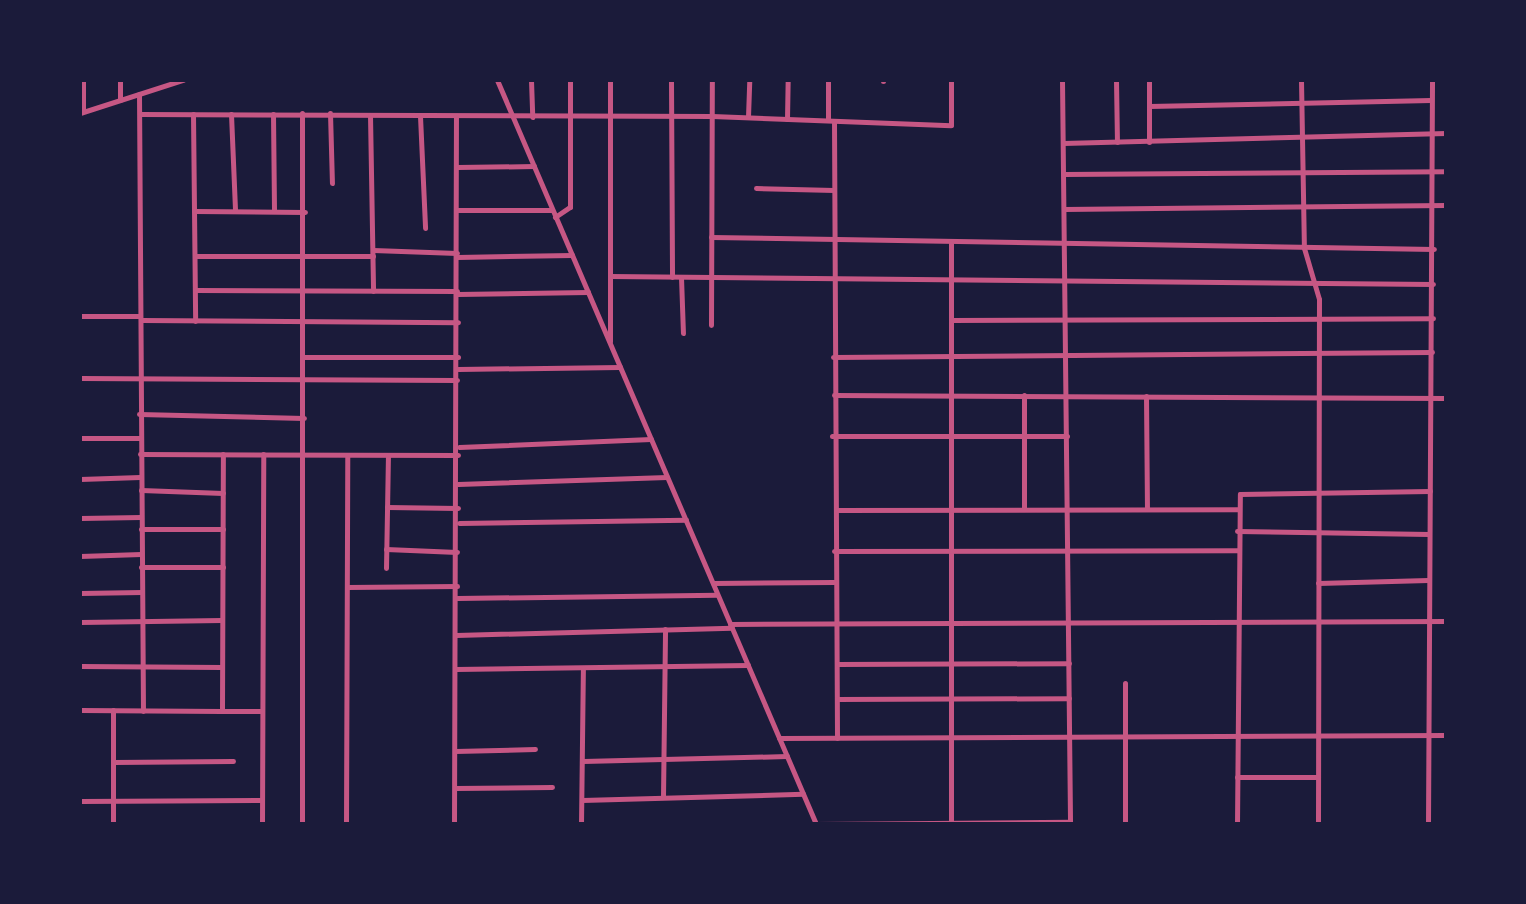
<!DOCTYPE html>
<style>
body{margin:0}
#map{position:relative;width:1526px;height:904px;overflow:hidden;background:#1b1b3a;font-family:"DejaVu Sans",sans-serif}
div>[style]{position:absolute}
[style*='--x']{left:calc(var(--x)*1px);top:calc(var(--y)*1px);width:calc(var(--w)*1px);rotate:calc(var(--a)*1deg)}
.minor>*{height:5px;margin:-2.5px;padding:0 2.5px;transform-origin:2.5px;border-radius:2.5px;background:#c65784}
span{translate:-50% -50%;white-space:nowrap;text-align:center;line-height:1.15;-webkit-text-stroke:8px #1b1b3a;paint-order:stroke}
.frame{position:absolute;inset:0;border:82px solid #1b1b3a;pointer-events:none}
</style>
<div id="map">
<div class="minor">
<i style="--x:497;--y:80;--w:810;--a:66.79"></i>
<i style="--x:816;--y:824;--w:254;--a:-0.5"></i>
<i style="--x:531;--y:80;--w:37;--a:88"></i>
<i style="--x:610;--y:80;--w:261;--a:90"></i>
<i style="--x:671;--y:80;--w:197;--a:89.7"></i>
<i style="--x:828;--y:80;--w:40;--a:90"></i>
<i style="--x:1062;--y:80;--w:742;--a:89.38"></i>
<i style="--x:1116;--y:80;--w:62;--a:89.1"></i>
<i style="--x:1149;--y:80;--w:62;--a:90"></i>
<i style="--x:1301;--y:80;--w:168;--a:89"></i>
<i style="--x:1304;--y:248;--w:53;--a:73.6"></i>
<i style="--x:1319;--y:299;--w:525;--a:90.11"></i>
<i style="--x:883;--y:81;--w:1;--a:-90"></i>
<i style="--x:139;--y:94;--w:617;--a:89.63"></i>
<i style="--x:120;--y:100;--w:20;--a:-90"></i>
<i style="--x:1149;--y:106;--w:282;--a:-1.2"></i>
<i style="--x:83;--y:111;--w:31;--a:-90"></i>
<i style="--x:80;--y:113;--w:108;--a:-17.8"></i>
<i style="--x:330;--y:113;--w:70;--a:88.4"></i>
<i style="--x:140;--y:114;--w:572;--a:0.2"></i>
<i style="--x:712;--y:116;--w:239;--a:2.2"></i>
<i style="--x:951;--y:125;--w:45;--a:-90"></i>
<i style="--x:193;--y:114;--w:207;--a:89.4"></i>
<i style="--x:231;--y:114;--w:97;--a:87.6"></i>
<i style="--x:273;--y:114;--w:97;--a:89.4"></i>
<i style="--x:370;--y:115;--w:176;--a:89"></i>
<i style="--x:420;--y:116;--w:112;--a:87.4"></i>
<i style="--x:748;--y:117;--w:37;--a:-88"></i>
<i style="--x:787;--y:119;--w:39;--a:-89"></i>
<i style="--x:834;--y:121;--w:617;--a:89.72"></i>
<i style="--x:1063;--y:143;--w:383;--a:-1.5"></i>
<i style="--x:457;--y:167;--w:77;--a:-0.7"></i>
<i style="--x:1064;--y:174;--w:382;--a:-0.4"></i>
<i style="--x:756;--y:188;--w:78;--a:1.5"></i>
<i style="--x:1064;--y:209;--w:382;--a:-0.6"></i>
<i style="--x:457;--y:210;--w:95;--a:0"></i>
<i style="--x:194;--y:211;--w:111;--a:0.5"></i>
<i style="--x:555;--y:217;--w:18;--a:-34"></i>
<i style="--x:570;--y:207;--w:127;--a:-90"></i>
<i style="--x:711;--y:237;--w:723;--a:0.95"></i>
<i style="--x:951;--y:243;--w:581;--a:90"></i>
<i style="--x:373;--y:250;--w:84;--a:2"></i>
<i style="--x:196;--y:256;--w:177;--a:0"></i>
<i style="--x:457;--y:257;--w:115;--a:-1"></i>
<i style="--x:610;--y:276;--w:823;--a:0.56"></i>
<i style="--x:681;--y:277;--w:56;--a:88"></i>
<i style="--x:195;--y:290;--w:262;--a:0.2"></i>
<i style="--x:457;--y:294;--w:131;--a:-0.9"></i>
<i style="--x:80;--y:316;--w:60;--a:0"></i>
<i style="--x:141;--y:320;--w:317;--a:0.4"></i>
<i style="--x:951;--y:320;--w:482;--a:-0.2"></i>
<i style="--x:711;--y:325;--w:245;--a:-89.8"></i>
<i style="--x:304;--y:357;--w:154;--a:0"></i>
<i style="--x:833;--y:357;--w:599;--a:-0.48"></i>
<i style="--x:458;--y:369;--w:162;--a:-0.7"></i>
<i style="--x:80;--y:378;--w:377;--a:0.3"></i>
<i style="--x:834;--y:395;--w:612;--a:0.28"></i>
<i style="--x:1146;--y:396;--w:112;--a:89.5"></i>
<i style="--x:139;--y:414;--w:165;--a:1.4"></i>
<i style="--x:832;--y:436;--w:235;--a:0"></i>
<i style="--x:80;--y:438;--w:60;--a:0"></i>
<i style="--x:459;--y:447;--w:192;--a:-2.4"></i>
<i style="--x:140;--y:454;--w:318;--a:0.2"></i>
<i style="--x:80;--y:479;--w:60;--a:-1.9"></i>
<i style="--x:458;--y:484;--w:209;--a:-1.9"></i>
<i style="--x:141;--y:490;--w:82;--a:2.1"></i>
<i style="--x:387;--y:507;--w:71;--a:0.8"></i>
<i style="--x:1024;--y:509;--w:114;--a:-90"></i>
<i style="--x:836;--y:510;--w:402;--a:-0.1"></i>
<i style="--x:80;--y:518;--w:61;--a:-0.9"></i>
<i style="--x:459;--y:523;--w:227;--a:-0.8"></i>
<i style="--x:141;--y:529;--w:82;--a:0"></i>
<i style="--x:1237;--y:531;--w:192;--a:0.9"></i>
<i style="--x:386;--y:549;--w:71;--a:2.4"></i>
<i style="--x:834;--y:551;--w:404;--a:-0.1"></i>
<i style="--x:80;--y:556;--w:61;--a:-1.9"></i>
<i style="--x:141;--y:567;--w:82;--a:0"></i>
<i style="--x:386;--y:568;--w:113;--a:-89"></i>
<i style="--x:713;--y:583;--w:121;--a:-0.5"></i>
<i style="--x:1318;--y:583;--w:110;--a:-1.6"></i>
<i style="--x:347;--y:587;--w:110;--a:-0.5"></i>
<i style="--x:80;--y:593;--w:62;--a:-0.9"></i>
<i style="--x:457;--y:598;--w:260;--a:-0.7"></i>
<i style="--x:80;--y:622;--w:142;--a:-0.8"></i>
<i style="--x:730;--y:624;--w:716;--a:-0.24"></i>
<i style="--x:456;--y:635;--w:276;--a:-1.5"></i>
<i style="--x:837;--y:664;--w:232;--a:-0.2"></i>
<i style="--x:80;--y:666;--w:142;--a:0.4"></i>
<i style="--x:456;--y:669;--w:292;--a:-0.8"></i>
<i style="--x:1125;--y:683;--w:141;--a:90"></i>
<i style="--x:837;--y:699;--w:232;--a:-0.2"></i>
<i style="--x:80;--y:710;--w:142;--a:0.4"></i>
<i style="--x:222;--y:711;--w:257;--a:-89.8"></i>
<i style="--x:113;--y:710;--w:114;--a:90"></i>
<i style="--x:222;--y:711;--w:40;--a:0"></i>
<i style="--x:779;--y:738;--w:667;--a:-0.26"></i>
<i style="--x:455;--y:751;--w:80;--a:-1.4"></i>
<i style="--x:583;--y:761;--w:204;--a:-1.4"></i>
<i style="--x:113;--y:762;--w:120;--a:-0.5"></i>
<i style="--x:1237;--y:777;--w:81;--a:0"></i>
<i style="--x:455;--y:788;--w:97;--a:-0.6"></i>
<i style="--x:663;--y:797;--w:168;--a:-89.3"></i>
<i style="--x:582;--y:800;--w:221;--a:-1.6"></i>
<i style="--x:80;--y:801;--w:182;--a:-0.3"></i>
<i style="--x:262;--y:824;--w:370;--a:-89.8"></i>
<i style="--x:302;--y:824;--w:711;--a:-90"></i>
<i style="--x:346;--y:824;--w:369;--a:-89.8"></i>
<i style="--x:454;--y:824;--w:707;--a:-89.84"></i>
<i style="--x:581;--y:824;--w:156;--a:-89.3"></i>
<i style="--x:1237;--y:824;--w:330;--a:-89.5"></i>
<i style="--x:1240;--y:494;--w:190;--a:-0.9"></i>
<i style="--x:1428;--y:824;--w:744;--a:-89.69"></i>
</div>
<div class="frame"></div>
</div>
